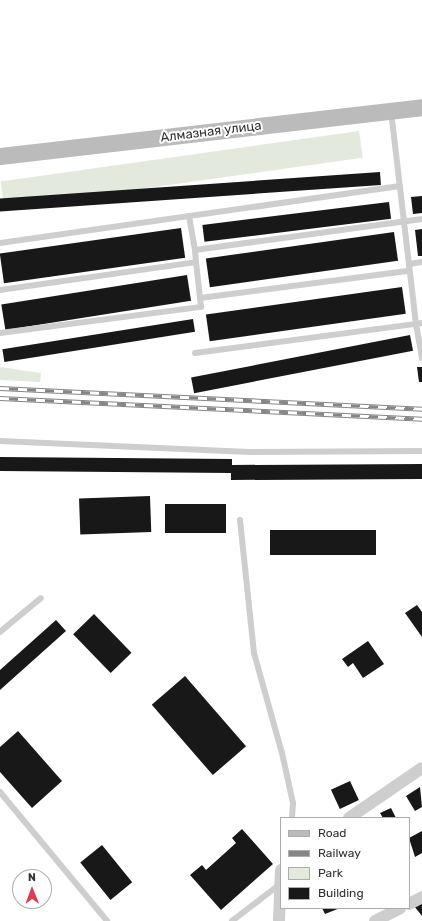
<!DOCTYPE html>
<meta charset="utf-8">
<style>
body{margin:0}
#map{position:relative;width:422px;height:921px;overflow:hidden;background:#fff;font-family:Rubik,sans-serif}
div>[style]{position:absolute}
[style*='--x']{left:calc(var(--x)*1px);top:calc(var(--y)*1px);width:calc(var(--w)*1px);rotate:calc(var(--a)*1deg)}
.green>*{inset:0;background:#e4e9dd;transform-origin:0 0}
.building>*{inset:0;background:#181818;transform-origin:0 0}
.lane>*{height:6px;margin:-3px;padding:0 3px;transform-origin:3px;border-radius:3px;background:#cecece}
.street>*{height:12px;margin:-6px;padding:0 6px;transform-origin:6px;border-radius:6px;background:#cecece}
.secondary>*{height:17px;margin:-8.5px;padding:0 8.5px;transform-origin:8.5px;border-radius:8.5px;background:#bbb}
.rail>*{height:4.5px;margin-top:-2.25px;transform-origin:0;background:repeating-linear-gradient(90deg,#fff 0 9px,#868686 0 18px);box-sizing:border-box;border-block:1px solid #868686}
span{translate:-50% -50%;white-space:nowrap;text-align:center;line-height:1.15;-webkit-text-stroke:4px #fff;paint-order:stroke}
.street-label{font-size:13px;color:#313131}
.legend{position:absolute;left:280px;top:817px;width:130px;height:92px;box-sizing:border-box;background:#fff;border:1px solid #adadad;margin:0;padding:5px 7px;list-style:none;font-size:12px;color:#313131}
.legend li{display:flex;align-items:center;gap:8px;height:20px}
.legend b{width:20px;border:1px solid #adadad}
.north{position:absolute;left:12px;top:869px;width:40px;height:40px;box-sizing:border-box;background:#fff;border:1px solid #adadad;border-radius:50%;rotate:359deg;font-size:11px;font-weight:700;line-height:16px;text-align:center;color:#313131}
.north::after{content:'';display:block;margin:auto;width:14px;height:18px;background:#da4050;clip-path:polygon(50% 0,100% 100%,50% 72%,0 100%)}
</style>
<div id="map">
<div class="green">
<i style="left:359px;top:131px;width:27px;height:362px;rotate:82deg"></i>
<i style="clip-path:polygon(0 367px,41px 373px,40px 382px,0 380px)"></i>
</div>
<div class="building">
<i style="left:380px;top:172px;width:13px;height:384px;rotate:86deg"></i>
<i style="clip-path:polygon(422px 196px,422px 213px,413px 214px,411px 197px)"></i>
<i style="left:389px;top:202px;width:17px;height:188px;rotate:83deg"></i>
<i style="left:181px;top:228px;width:30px;height:183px;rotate:82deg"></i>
<i style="clip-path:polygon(422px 229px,422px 256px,418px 256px,415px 230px)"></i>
<i style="left:394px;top:232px;width:29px;height:190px;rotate:82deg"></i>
<i style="left:187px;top:275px;width:26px;height:188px;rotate:81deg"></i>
<i style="left:402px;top:287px;width:27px;height:198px;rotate:82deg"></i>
<i style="left:193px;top:319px;width:13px;height:193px;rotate:81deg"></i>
<i style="left:410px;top:335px;width:16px;height:223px;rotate:79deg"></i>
<i style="clip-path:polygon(417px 367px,422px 367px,422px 382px,419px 382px)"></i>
<i style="clip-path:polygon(0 457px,232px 459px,232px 465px,422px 464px,422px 479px,231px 480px,231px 473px,0 471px)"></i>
<i style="left:150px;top:496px;width:36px;height:71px;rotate:88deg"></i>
<i style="left:226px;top:504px;width:29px;height:61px;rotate:90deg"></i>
<i style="left:270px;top:530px;width:106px;height:25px"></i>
<i style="clip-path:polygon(417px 605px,422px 612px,422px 637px,405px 613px)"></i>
<i style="left:94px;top:614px;width:54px;height:29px;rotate:46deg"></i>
<i style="clip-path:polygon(56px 620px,66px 631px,0 690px,0 670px)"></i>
<i style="clip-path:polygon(368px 641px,384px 664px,363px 678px,353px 663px,348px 667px,342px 659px)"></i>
<i style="left:185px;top:676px;width:93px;height:44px;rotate:49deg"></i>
<i style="clip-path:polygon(18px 731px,62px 781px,32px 808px,0 772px,0 747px)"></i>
<i style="left:350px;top:781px;width:21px;height:21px;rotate:65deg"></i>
<i style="clip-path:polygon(420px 787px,422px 807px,415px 811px,406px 796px)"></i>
<i style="clip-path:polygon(391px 808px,396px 818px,383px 818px,380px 813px)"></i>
<i style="clip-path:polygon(242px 829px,273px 864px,221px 910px,190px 875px,202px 865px,206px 870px,236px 843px,232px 838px)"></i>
<i style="clip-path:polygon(422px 831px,422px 853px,415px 857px,409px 838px)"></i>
<i style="left:102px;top:845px;width:48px;height:28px;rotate:51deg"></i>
<i style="clip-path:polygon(422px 901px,422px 916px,414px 906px)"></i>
<i style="clip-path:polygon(322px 908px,340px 908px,325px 914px)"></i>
</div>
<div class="lane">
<i style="--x:189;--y:216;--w:35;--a:80"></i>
<i style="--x:0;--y:243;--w:404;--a:-8.1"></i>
<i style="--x:409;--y:264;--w:13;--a:-9"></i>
<i style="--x:0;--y:290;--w:198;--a:-8.1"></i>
<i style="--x:196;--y:262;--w:12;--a:-95"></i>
<i style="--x:195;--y:250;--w:229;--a:-7.8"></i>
<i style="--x:200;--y:298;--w:211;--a:-7.4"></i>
<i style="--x:422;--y:323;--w:6;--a:171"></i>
<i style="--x:416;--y:324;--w:35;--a:80"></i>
<i style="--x:0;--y:333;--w:203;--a:-7.4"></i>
<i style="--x:201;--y:307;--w:45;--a:-96.3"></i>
<i style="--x:195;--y:353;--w:223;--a:-7.5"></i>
<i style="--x:416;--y:324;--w:214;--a:-96.7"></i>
<i style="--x:0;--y:441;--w:250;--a:2.5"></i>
<i style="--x:250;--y:452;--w:172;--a:-0.3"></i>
<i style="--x:240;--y:520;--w:134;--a:84"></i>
<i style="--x:254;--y:653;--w:104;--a:74.4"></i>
<i style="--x:282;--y:753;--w:51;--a:77.6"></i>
<i style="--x:293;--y:803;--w:15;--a:94"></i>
<i style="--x:0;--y:632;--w:53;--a:-39.7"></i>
<i style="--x:0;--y:792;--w:168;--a:50.3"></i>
<i style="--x:232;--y:921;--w:59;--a:-37.5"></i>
</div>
<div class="street">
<i style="--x:349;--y:818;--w:88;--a:-34.4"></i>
<i style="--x:409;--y:904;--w:15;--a:-28"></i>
<i style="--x:279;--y:921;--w:51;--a:-87.8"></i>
<i style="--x:375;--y:921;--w:28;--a:-27"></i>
</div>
<div class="secondary">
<i style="--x:0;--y:156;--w:425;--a:-6.6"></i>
</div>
<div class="rail">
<i style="--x:0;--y:388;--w:423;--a:2.8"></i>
<i style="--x:0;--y:398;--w:423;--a:2.8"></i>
</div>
<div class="street-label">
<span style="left:211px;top:132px;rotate:-7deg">Алмазная улица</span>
</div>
<ul class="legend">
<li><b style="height:5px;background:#bbb"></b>Road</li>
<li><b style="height:5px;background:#868686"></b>Railway</li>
<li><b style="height:11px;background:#e4e9dd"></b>Park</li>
<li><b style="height:11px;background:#181818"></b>Building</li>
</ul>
<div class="north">N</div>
</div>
